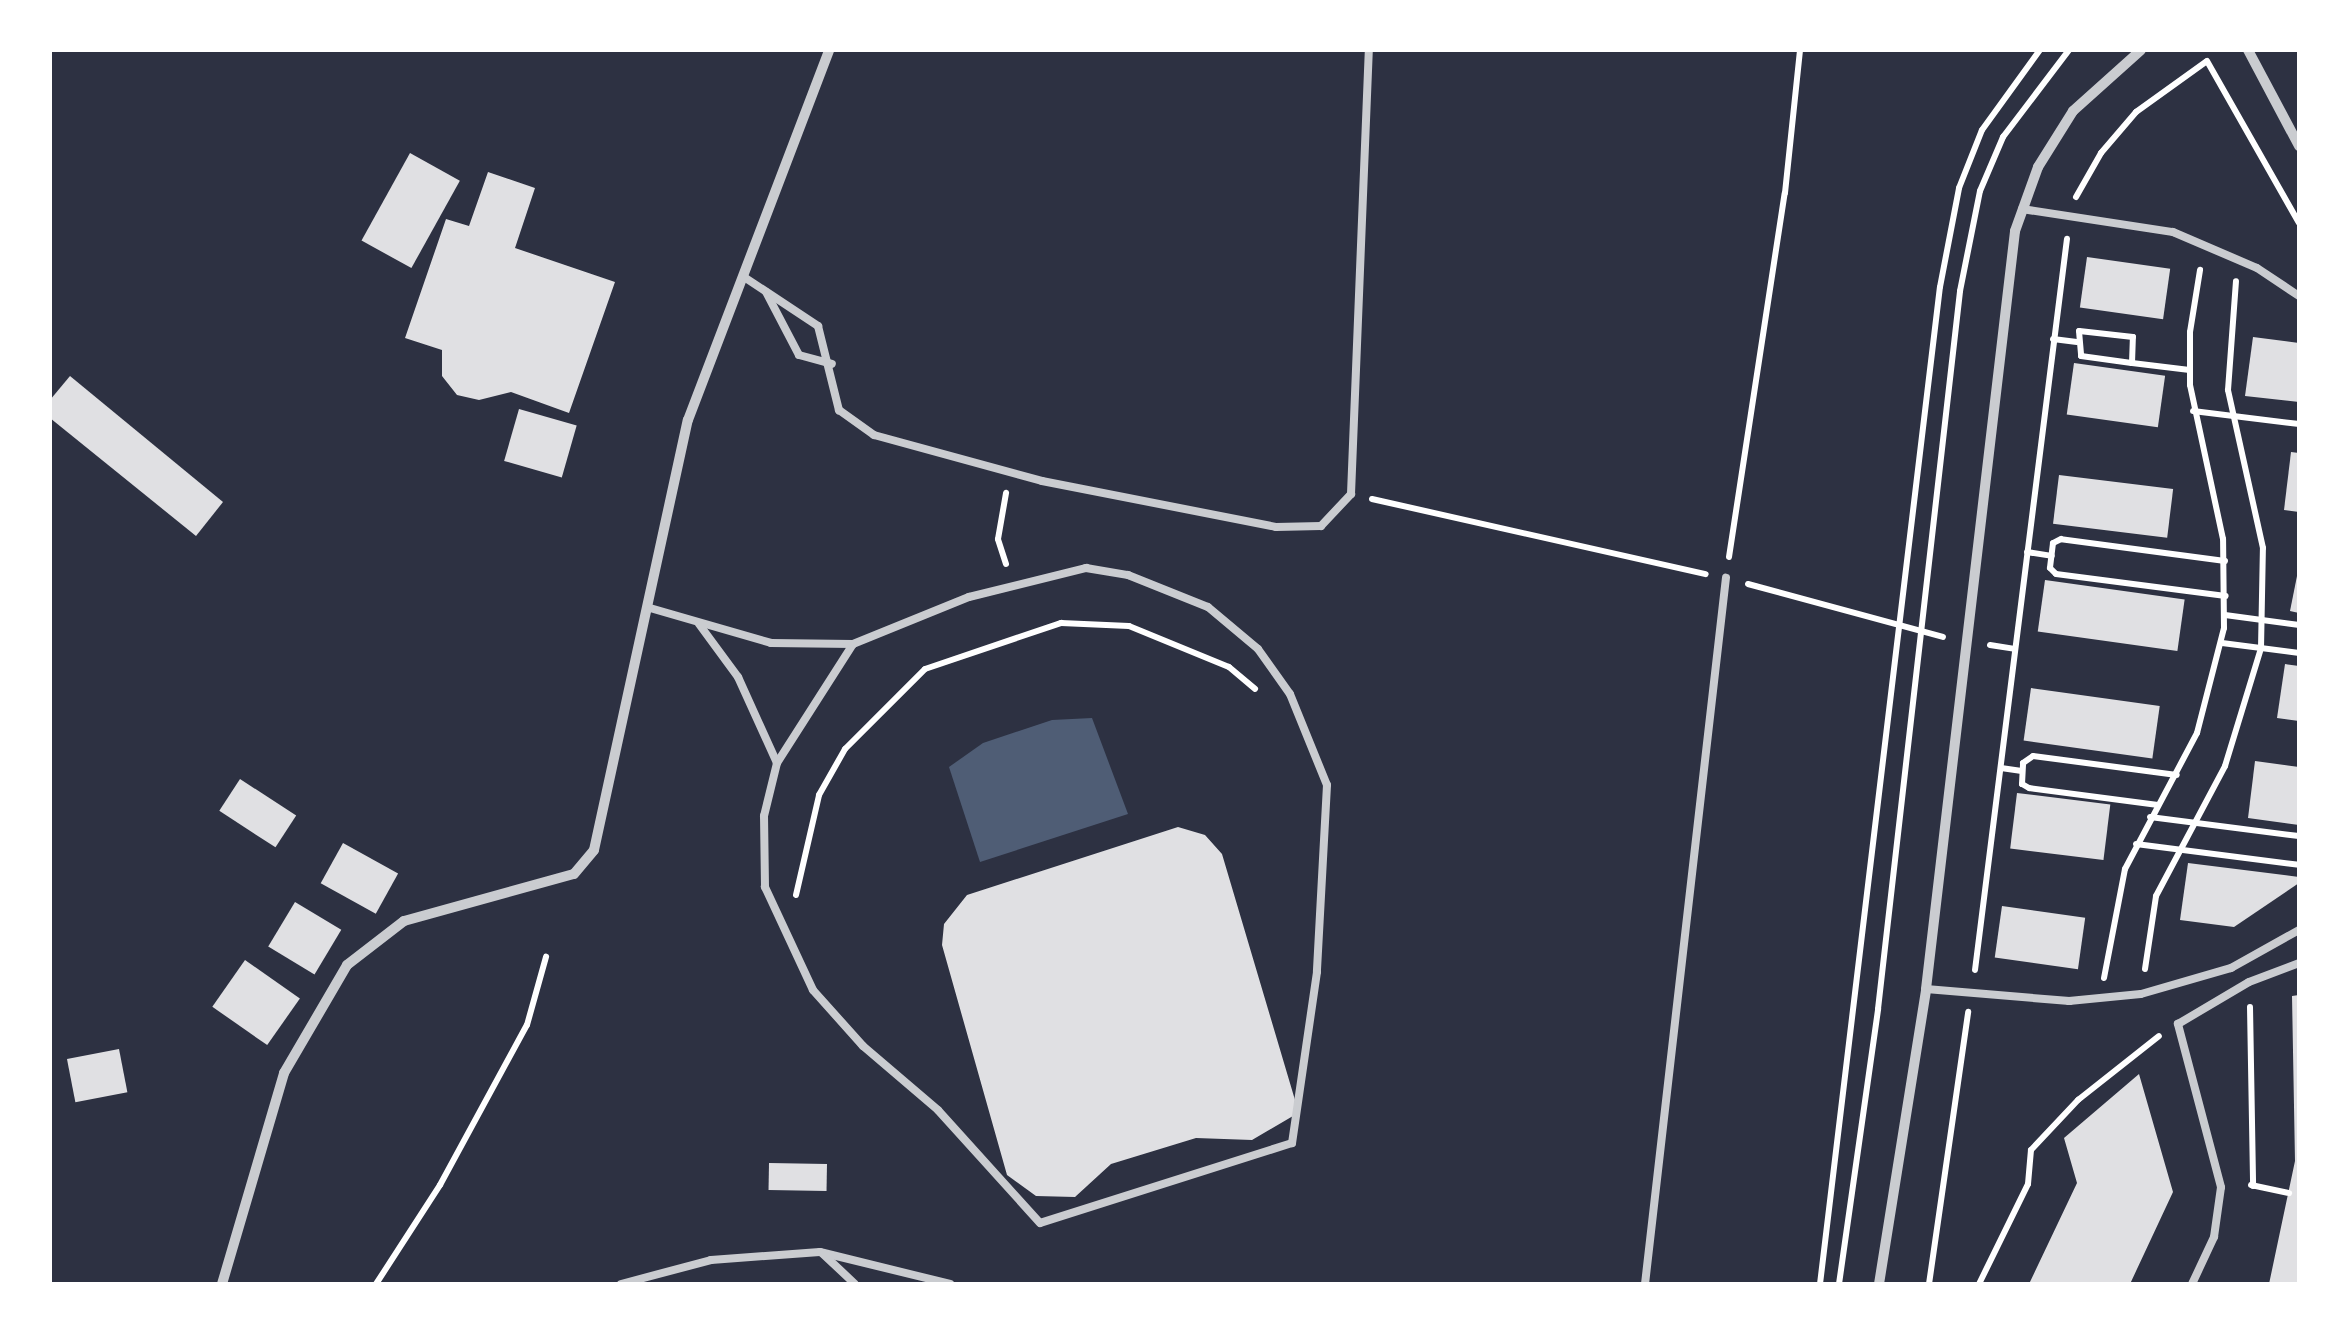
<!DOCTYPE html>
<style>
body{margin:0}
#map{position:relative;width:2349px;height:1334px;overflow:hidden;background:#2d3142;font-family:"Roboto Condensed",sans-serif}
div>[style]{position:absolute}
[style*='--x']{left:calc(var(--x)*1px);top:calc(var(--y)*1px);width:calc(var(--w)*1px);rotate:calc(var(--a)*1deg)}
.water>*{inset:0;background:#4f5d75}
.building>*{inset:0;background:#e0e0e3;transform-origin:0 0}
.path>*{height:6px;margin:-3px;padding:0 3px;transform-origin:3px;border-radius:3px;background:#fff}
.service>*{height:8px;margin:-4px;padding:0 4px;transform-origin:4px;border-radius:4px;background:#caccd0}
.minor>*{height:10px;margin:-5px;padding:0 5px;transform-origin:5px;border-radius:5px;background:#caccd0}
span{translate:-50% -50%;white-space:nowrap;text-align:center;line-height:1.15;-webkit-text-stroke:9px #fff;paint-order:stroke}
.frame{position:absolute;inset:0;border:52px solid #fff;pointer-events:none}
</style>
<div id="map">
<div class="water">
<i style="clip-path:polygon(1092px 718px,1128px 814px,980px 862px,949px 767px,983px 743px,1052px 720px)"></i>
</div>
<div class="building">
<i style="left:410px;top:153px;width:57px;height:100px;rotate:29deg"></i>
<i style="clip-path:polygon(488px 172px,535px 188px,515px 248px,615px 282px,569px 413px,511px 392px,479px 400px,457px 395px,442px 376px,442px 350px,405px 338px,446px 219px,469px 226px)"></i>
<i style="left:2087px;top:257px;width:84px;height:51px;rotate:8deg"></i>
<i style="clip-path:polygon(2253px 337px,2299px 343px,2299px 402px,2245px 396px)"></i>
<i style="left:2074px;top:363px;width:92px;height:52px;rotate:8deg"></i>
<i style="clip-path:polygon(70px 376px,223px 502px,196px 536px,50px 418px,50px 400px)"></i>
<i style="left:519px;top:409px;width:60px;height:54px;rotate:16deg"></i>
<i style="clip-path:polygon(2291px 452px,2299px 453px,2299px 512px,2284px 510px)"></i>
<i style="left:2059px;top:475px;width:115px;height:49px;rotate:7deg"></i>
<i style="clip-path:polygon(2299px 566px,2299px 613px,2290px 611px)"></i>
<i style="left:2045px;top:580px;width:141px;height:52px;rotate:8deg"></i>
<i style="clip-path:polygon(2285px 664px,2299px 666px,2299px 721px,2277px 718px)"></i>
<i style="left:2031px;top:688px;width:130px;height:53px;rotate:8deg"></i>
<i style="clip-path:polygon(2255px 761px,2299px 767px,2299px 825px,2248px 818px)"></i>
<i style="left:240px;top:779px;width:67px;height:38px;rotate:33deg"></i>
<i style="left:2017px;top:793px;width:94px;height:56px;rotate:7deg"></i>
<i style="clip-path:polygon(1178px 827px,1205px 835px,1222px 854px,1295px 1100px,1293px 1116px,1252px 1140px,1196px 1138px,1111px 1164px,1075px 1197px,1036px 1196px,1007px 1175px,942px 945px,944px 924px,967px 895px)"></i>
<i style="left:343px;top:843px;width:63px;height:46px;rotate:29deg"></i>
<i style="clip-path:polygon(2188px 863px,2299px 877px,2299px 883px,2234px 927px,2180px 920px)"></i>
<i style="left:295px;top:902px;width:54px;height:52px;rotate:31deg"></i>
<i style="left:2002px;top:906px;width:84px;height:52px;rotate:8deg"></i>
<i style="left:245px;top:960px;width:67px;height:57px;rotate:35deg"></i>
<i style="clip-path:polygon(2299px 995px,2299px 1284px,2269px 1284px,2295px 1161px,2292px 996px)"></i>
<i style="left:119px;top:1049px;width:44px;height:53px;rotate:79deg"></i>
<i style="clip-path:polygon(2139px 1074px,2173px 1192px,2130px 1284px,2029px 1284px,2077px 1183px,2064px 1138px)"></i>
<i style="left:769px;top:1163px;width:58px;height:27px;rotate:1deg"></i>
</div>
<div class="path">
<i style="--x:2076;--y:197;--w:51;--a:-60.4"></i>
<i style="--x:2101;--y:153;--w:54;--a:-49.5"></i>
<i style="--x:2136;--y:112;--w:87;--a:-35.7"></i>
<i style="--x:2207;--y:61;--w:186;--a:60.4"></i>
<i style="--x:2053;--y:339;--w:24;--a:7"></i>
<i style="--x:2132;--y:363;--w:26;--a:-88"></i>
<i style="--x:2133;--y:337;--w:54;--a:-173.7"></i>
<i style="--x:2079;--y:331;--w:25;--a:85"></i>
<i style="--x:2081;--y:356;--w:51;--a:7.8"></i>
<i style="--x:2132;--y:363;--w:58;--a:6.9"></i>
<i style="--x:2193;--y:411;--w:107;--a:7"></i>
<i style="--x:1372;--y:499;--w:342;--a:12.7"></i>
<i style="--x:2027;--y:552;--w:25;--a:9"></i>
<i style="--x:1729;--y:557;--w:368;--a:-81.3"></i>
<i style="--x:1785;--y:193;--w:144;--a:-84"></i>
<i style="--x:2225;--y:561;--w:165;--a:-172.4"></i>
<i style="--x:2061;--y:539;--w:9;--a:153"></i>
<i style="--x:2053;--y:543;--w:25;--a:97"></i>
<i style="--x:2050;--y:568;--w:8;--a:45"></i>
<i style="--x:2056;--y:574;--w:171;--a:7.4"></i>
<i style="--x:1006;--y:564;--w:26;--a:-108"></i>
<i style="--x:998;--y:539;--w:47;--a:-80.1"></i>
<i style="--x:1748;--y:584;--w:202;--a:15.2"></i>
<i style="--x:2225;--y:615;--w:75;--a:7.7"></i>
<i style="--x:2222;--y:643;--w:78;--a:7.4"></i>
<i style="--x:1990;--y:645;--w:25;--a:9"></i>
<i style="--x:2001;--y:768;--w:21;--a:8"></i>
<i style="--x:2158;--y:805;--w:130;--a:-172.5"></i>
<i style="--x:2029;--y:788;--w:8;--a:-150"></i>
<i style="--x:2022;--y:784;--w:21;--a:-87"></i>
<i style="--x:2023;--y:763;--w:12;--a:-35"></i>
<i style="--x:2033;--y:756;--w:145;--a:7.5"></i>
<i style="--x:2150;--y:817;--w:150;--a:7.3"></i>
<i style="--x:2136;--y:844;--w:164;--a:7.3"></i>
<i style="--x:796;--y:895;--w:103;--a:-77"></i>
<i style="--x:819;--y:795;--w:53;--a:-60.5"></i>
<i style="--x:845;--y:749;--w:113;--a:-45"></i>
<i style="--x:925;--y:669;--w:144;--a:-18.7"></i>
<i style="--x:1061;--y:623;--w:68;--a:2.5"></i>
<i style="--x:1129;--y:626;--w:108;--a:22.3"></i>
<i style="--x:1229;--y:667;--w:34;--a:40"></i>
<i style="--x:2145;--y:969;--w:74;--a:-81.4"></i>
<i style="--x:2156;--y:896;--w:147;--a:-62"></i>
<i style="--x:2225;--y:766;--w:123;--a:-73"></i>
<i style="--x:2261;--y:648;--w:100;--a:-88.9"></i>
<i style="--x:2263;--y:548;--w:162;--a:-102.5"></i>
<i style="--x:2228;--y:390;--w:109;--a:-85.8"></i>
<i style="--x:1975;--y:970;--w:737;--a:-82.83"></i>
<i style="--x:2104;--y:978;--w:111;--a:-79.1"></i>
<i style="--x:2125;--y:869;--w:154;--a:-62.1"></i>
<i style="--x:2197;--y:733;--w:108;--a:-75.6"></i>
<i style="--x:2224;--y:628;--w:89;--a:-90.6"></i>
<i style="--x:2223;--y:539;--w:157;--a:-102.1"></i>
<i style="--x:2190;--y:385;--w:53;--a:-90"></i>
<i style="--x:2190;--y:332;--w:63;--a:-80.8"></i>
<i style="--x:2250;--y:1007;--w:179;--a:89"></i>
<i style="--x:2251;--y:1185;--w:39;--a:12"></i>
<i style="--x:376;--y:1284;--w:118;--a:-57.1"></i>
<i style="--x:440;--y:1185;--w:182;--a:-61.5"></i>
<i style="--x:527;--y:1025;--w:71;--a:-74.4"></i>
<i style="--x:1820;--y:1284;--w:1004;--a:-83.14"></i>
<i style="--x:1940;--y:287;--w:101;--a:-79.1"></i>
<i style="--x:1959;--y:188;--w:62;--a:-68.4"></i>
<i style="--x:1982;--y:130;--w:99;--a:-54.1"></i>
<i style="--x:1839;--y:1284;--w:278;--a:-81.9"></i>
<i style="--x:1878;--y:1009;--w:723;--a:-83.48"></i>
<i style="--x:1960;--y:291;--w:102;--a:-78.7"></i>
<i style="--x:1980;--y:191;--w:59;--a:-66.9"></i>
<i style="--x:2003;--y:137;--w:109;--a:-52.8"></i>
<i style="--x:1929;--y:1284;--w:275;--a:-81.8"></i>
<i style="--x:1979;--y:1284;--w:111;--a:-63.9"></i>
<i style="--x:2028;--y:1184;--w:34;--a:-85"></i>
<i style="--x:2031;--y:1150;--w:69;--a:-46.8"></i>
<i style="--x:2078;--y:1100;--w:103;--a:-38.3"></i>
</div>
<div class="service">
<i style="--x:2022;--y:209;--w:153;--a:8.7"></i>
<i style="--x:2173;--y:232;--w:91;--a:23.2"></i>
<i style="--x:2257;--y:268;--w:50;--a:33.7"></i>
<i style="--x:744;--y:277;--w:89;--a:33.5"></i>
<i style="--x:818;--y:326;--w:87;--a:76"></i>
<i style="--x:839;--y:410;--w:43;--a:35.5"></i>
<i style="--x:874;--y:435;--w:174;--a:15.3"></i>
<i style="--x:1042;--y:481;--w:238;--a:11.1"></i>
<i style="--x:1276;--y:527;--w:45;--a:-1.3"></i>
<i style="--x:1321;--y:526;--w:44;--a:-46.8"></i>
<i style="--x:1351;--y:494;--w:444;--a:-87.7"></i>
<i style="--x:766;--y:292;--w:71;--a:62.4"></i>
<i style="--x:799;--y:355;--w:34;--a:15"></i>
<i style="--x:1086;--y:568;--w:43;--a:9.5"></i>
<i style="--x:1128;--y:575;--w:86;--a:21.8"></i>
<i style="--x:1208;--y:607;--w:65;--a:40"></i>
<i style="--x:1258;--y:649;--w:55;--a:54.6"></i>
<i style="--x:1290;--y:694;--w:98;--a:67.9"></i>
<i style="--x:1327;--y:785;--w:187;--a:93.1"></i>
<i style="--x:1317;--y:972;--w:173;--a:98.3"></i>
<i style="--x:1292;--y:1143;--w:264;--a:162.4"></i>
<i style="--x:1040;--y:1223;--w:152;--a:-132.1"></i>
<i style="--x:938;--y:1110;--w:99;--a:-139.5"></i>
<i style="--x:863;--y:1046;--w:75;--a:-131.8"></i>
<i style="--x:813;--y:990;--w:114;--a:-115"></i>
<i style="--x:765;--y:887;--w:71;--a:-90.8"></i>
<i style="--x:764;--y:816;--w:55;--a:-76.2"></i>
<i style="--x:777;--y:763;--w:141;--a:-57.4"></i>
<i style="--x:853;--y:644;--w:125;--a:-22.1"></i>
<i style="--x:969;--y:597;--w:121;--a:-13.9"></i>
<i style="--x:650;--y:608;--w:126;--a:16.1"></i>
<i style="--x:771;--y:643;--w:82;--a:0.7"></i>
<i style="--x:699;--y:624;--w:66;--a:53.7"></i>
<i style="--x:738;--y:677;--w:94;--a:65.6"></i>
<i style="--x:1926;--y:989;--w:144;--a:4.8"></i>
<i style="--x:2069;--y:1001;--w:72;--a:-5.6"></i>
<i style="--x:2141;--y:994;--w:94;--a:-16.1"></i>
<i style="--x:2231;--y:968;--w:78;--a:-29.2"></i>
<i style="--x:822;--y:1253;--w:45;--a:43.2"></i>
<i style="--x:621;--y:1284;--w:93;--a:-14.9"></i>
<i style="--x:711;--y:1260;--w:109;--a:-4.2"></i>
<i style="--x:820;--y:1252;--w:134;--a:13.8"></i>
<i style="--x:1645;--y:1284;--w:711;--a:-83.46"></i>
<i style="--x:2192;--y:1284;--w:52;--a:-64.9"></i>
<i style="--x:2214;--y:1237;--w:50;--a:-82"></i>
<i style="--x:2221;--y:1187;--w:169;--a:-104.8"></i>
<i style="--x:2178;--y:1024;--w:82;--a:-30.6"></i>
<i style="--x:2249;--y:982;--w:53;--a:-20.8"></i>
</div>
<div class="minor">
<i style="--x:2248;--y:50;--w:109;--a:62"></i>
<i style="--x:222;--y:1284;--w:220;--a:-73.6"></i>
<i style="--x:284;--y:1073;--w:125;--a:-59.7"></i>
<i style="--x:347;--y:965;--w:72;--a:-37.7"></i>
<i style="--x:404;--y:921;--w:176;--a:-15.5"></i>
<i style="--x:574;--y:874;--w:31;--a:-50"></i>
<i style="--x:594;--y:850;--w:440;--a:-77.7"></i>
<i style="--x:688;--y:420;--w:396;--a:-69.1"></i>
<i style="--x:1879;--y:1284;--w:299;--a:-80.9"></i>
<i style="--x:1926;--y:989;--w:763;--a:-83.3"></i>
<i style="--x:2015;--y:231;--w:68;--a:-70.2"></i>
<i style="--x:2038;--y:167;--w:66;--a:-58"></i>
<i style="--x:2073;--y:111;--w:91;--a:-41.9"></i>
</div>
<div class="frame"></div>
</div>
